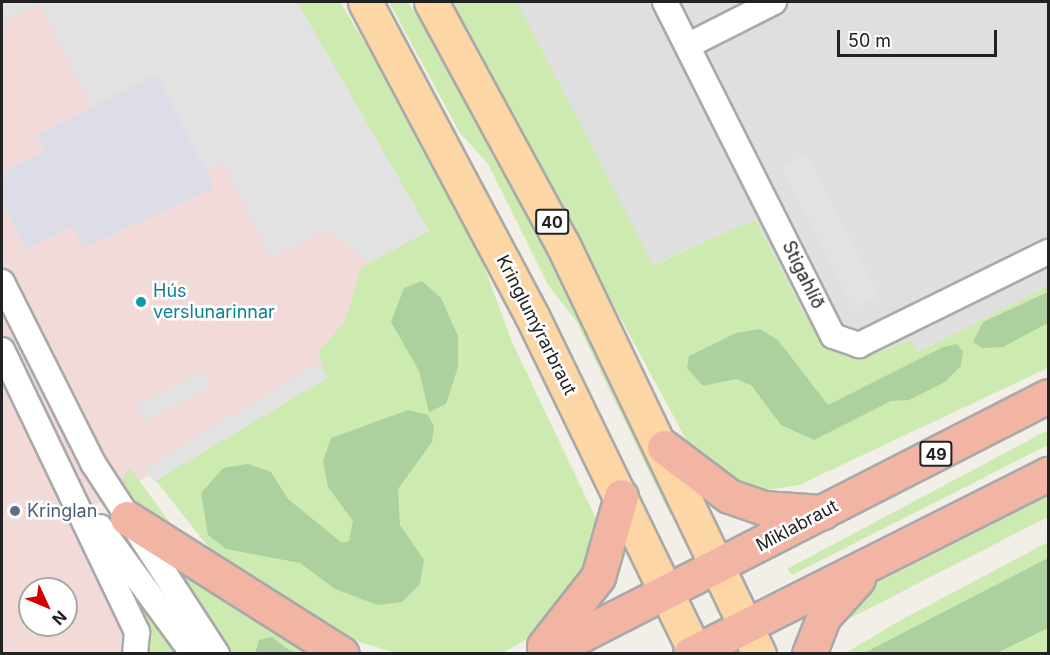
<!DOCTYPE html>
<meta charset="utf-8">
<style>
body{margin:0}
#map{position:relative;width:1050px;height:655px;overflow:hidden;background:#f2efe9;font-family:Inter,sans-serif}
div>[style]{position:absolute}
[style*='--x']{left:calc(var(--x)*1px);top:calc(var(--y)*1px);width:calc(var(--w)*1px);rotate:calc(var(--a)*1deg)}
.residential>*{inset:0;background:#e0dfdf}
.commercial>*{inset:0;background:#f2dad9}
.grass>*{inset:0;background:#cdebb0}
.forest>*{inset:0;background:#add19e}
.parking>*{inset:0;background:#e2e2e2;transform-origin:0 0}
.plaza>*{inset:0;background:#dddde8}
.roads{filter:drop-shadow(2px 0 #a9a9a9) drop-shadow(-2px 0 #a9a9a9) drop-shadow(0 2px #a9a9a9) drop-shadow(0 -2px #a9a9a9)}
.minor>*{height:24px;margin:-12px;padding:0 12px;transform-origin:12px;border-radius:12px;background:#fff}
.primary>*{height:33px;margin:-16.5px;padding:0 16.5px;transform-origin:16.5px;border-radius:16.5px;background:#fcd6a4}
.trunk>*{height:33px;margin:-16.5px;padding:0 16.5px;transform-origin:16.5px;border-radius:16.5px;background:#f2b4a3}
.dots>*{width:16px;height:16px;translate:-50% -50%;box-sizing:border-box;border:3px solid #fff;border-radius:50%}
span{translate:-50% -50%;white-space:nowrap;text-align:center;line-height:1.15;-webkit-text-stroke:5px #fff;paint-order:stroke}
.shield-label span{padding:2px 4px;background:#fff;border:2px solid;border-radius:4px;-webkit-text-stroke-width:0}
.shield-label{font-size:16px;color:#222;font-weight:700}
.street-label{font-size:18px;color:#222}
.culture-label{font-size:18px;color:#0d838f}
.left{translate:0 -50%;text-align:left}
.service-label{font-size:18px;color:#4e5e75}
.frame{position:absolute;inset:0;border:3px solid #222;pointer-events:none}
.north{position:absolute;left:18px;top:577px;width:60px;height:60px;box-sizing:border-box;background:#fff;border:2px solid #a7a7a7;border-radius:50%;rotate:134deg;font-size:16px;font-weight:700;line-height:24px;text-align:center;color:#222}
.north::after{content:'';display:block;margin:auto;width:21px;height:27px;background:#d40000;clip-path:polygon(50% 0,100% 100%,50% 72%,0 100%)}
.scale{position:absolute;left:837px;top:30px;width:160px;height:27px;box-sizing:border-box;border:3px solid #222;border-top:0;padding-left:8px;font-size:18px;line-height:21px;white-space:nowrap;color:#222;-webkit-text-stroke:4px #fff;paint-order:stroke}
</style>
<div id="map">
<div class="residential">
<i style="clip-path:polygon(459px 2px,1048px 2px,1048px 286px,918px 352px,911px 340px,863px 358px,835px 348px,805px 316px,755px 219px,605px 286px)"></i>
</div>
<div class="commercial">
<i style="clip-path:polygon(evenodd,2px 2px,297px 2px,429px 231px,361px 267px,345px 320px,318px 353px,328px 378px,95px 505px,136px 632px,133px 653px,2px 653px,2px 2px,30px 589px,66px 589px,66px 625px,30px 625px,30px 589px)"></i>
</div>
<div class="grass">
<i style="clip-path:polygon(297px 2px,340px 2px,431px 151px,478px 250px,512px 342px,600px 527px,594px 566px,534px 635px,501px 654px,396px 653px,357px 641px,210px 549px,149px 472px,327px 378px,318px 353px,345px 320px,361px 267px,429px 231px)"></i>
<i style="clip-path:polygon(389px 2px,408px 2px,461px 86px,677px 511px,670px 515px,576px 321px,548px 285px,488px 164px,460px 133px)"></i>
<i style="clip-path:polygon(450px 2px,517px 2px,653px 265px,755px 219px,805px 316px,835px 348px,863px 358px,911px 340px,918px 352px,1048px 286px,1048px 368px,799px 485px,753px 492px,695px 456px)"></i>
<i style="clip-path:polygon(1048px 430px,1048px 445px,792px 575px,787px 569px)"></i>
<i style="clip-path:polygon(130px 468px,192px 553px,124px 497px,123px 478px)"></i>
<i style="clip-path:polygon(1048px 493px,1048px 517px,827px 630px,854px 592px)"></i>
<i style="clip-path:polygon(1048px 542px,1048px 653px,844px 654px,901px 620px)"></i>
<i style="clip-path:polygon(163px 556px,328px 653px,228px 653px)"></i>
<i style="clip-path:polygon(130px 581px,179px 653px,150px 653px)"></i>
</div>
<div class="forest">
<i style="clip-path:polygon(422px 281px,441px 298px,458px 336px,458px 367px,446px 404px,429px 412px,419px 371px,391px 322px,404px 288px)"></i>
<i style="clip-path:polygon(1048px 292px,1048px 323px,1003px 347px,982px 348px,973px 342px,983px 322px)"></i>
<i style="clip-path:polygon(760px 329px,778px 340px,828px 405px,943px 347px,957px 344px,963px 352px,961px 366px,945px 382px,909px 400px,891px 401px,814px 440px,781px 425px,751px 385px,736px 379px,703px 386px,687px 368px,689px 356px,736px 333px)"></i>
<i style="clip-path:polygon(408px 410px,428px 415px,434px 426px,432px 442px,398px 489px,400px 525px,424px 560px,420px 584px,402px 602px,378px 605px,335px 589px,300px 563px,226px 549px,208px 535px,201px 493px,223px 468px,248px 464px,271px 472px,288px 499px,342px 543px,349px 541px,353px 521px,328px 487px,323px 461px,331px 438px)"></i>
<i style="clip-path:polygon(1048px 558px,1048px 628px,997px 653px,864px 653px)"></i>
<i style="clip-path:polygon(272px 637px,286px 648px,296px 653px,255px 653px,259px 640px)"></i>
</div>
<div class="parking">
<i style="clip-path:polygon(2px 2px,297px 2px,429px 231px,368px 263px,328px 229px,270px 258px,223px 162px,206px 170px,158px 74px,91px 106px,39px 4px,2px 22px)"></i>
<i style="left:807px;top:153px;width:160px;height:29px;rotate:63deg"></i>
<i style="left:319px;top:363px;width:17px;height:203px;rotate:59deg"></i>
<i style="left:203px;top:371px;width:18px;height:76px;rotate:63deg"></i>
</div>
<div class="plaza">
<i style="clip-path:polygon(157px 74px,215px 188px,84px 248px,73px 227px,26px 250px,2px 202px,4px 171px,44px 151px,36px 135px)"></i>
</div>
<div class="roads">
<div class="minor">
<i style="--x:665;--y:2;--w:374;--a:63.3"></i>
<i style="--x:833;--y:336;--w:28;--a:19"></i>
<i style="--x:859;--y:345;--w:211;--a:-26.2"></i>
<i style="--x:691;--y:44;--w:93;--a:-26.8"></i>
<i style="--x:2;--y:282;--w:203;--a:63.3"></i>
<i style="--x:93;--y:463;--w:228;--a:57"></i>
<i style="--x:2;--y:350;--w:313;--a:64.4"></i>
<i style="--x:137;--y:632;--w:22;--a:95"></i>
<i style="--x:100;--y:527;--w:157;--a:53.8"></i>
</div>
<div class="primary">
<i style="--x:365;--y:2;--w:356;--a:62"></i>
<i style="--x:532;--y:316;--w:376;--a:64.1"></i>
<i style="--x:431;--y:2;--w:274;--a:61.5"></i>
<i style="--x:562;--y:243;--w:456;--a:64.4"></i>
</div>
<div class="trunk">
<i style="--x:664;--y:447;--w:81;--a:37"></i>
<i style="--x:729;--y:496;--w:37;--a:19"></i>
<i style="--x:764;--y:508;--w:59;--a:3.9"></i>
<i style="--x:127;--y:518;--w:254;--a:32.3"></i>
<i style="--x:544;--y:646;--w:88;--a:-52"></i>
<i style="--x:598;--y:577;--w:84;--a:-74.1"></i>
<i style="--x:544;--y:654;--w:566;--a:-27.11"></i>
<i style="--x:690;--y:654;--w:401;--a:-26.7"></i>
<i style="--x:809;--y:654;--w:41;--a:-68.5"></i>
<i style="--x:824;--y:616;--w:50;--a:-47.4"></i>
</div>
</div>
<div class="dots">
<i style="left:141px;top:302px;background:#0f9aa8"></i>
<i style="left:15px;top:511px;background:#5c6f8a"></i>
</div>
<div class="shield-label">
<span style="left:552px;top:222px">40</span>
<span style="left:936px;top:454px">49</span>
</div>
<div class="street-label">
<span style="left:803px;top:275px;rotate:64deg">Stigahlíð</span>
<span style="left:536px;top:325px;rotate:63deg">Kringlumýrarbraut</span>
<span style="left:797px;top:526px;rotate:-28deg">Miklabraut</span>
</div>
<div class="culture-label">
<span class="left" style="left:153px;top:302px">Hús<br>verslunarinnar</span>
</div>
<div class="service-label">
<span class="left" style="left:27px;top:511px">Kringlan</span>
</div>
<div class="frame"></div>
<div class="north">N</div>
<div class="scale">50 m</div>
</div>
